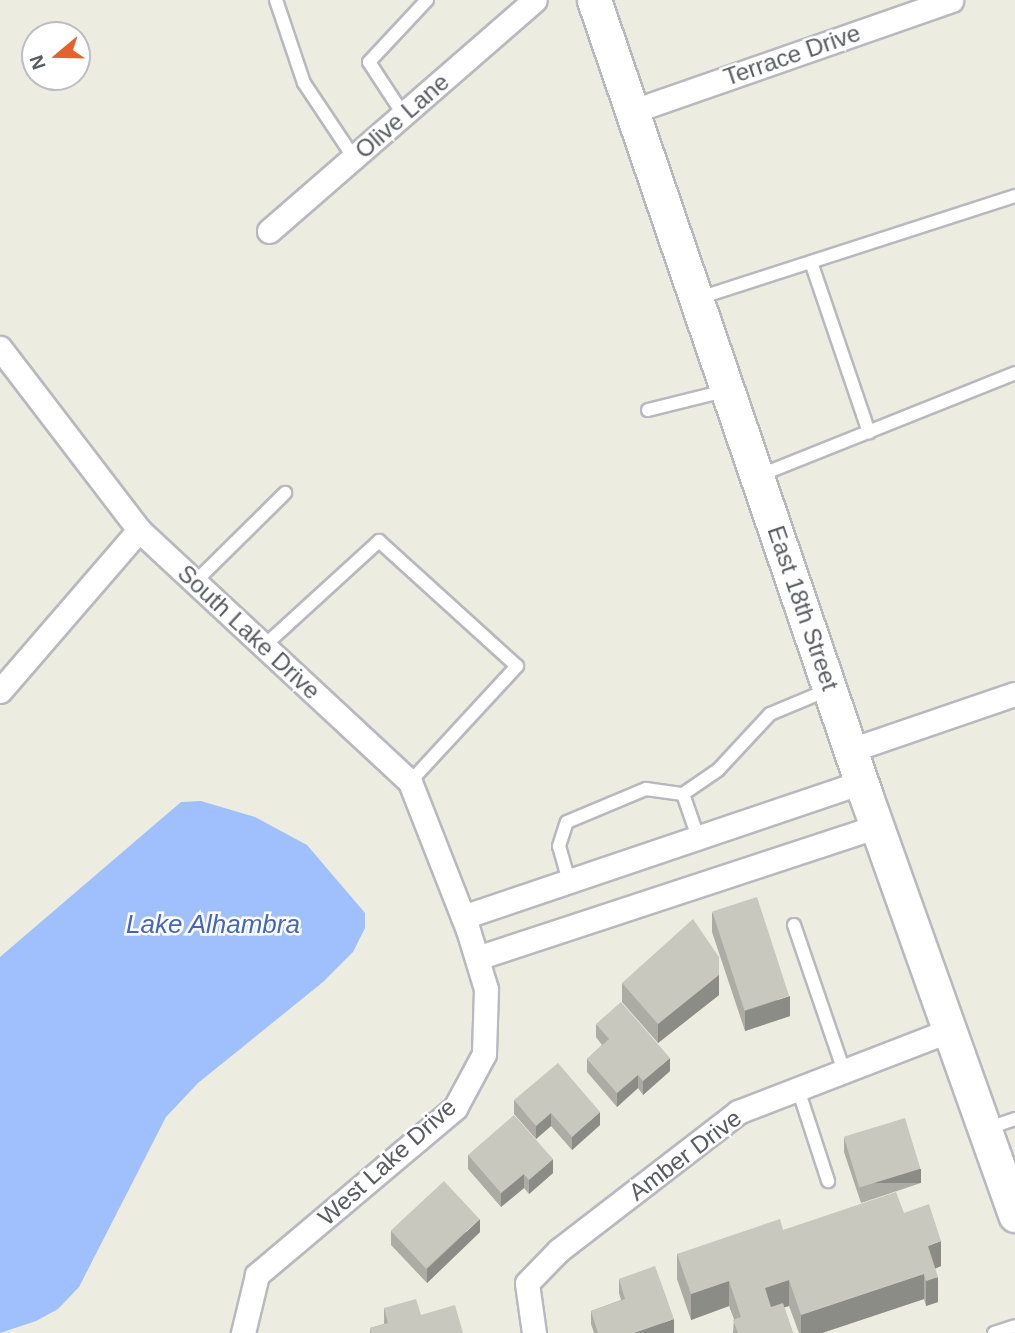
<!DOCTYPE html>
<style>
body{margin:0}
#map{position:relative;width:1015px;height:1333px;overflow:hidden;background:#ecece0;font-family:Helvetica,sans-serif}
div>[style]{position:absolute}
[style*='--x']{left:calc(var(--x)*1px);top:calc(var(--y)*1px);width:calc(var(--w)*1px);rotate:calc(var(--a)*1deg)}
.water>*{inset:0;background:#9fc0fd}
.roads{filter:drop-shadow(2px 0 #b8b9bf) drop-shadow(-2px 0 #b8b9bf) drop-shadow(0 2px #b8b9bf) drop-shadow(0 -2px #b8b9bf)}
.lane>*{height:12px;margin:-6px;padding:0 6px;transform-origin:6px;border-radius:6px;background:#fff}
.street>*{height:23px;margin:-11.5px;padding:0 11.5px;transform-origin:11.5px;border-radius:11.5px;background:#fff}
.secondary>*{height:33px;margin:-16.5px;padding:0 16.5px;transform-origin:16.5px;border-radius:16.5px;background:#fff}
.wall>*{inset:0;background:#acaca4}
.shaded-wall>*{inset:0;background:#8c8c86;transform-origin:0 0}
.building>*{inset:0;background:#c8c8bf;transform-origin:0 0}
span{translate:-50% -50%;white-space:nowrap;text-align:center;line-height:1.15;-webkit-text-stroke:5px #fff;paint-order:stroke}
.street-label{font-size:24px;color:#595b61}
.water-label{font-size:26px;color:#4365bf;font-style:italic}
.north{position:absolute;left:21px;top:21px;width:70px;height:70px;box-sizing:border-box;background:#fff;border:2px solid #bdbdc0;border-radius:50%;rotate:251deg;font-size:19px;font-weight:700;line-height:28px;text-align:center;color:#595b61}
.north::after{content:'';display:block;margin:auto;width:24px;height:32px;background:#e5622d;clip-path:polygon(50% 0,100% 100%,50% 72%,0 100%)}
</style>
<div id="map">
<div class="water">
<i style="clip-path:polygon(201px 801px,255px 817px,307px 845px,365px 913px,365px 928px,353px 952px,323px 982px,198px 1083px,166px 1117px,79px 1287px,58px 1309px,36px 1321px,0 1333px,0 957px,181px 802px)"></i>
</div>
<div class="roads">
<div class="lane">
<i style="--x:276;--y:0;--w:88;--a:71.4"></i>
<i style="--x:304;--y:83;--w:90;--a:56.3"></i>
<i style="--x:403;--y:114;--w:62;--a:-123.2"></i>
<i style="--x:369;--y:62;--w:85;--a:-46.9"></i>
<i style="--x:811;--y:262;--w:180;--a:71.2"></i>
<i style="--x:699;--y:298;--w:332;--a:-17.9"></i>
<i style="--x:648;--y:410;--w:79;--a:-13.9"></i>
<i style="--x:758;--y:476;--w:277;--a:-21.8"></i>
<i style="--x:195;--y:582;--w:127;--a:-44.7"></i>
<i style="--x:264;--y:646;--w:156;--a:-42.4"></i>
<i style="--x:379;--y:541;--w:186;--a:42.2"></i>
<i style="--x:517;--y:666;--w:158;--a:132.7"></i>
<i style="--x:683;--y:794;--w:42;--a:-34.4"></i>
<i style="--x:718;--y:770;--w:76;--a:-47.1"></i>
<i style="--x:770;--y:714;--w:65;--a:-22.6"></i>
<i style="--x:569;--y:881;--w:36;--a:-106"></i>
<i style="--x:559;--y:846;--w:25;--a:-72"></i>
<i style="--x:567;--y:822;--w:86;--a:-22.7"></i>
<i style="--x:646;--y:789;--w:37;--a:8"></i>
<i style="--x:683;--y:794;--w:46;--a:70.8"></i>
<i style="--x:794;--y:925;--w:154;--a:71.1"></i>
<i style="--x:798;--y:1089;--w:97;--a:71.9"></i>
<i style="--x:986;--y:1129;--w:31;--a:-19"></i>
<i style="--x:994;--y:1333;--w:22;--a:-18"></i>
</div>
<div class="street">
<i style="--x:633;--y:111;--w:337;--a:-19.2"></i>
<i style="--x:269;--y:231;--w:352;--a:-41"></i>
<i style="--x:0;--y:348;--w:229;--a:52.6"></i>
<i style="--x:139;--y:530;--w:370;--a:42.9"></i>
<i style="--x:410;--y:782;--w:159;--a:68.6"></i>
<i style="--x:468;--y:930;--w:62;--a:73"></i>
<i style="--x:486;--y:989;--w:65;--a:91.8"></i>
<i style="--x:484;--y:1054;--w:61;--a:118.2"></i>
<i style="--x:455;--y:1108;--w:259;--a:139.9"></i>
<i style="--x:257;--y:1275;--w:60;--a:103.6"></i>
<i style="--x:0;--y:691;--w:213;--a:-49.2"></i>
<i style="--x:851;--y:750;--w:173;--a:-18.9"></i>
<i style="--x:463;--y:917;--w:421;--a:-18.7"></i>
<i style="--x:477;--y:958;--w:422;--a:-18.2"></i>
<i style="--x:534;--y:1333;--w:50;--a:-98"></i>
<i style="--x:527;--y:1283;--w:46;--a:-45.9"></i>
<i style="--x:559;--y:1250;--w:226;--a:-37.6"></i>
<i style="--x:738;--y:1112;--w:228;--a:-21.1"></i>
</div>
<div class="secondary">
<i style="--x:594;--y:0;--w:841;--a:71.13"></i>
<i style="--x:866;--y:796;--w:445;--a:70.4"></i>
</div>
</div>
<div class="wall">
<i style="clip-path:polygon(712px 912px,790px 1016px,745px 1031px,712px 932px)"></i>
<i style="clip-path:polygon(622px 983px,719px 995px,658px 1043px,622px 1002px)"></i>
<i style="clip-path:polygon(596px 1024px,670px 1071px,643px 1095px,638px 1088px,617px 1107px,587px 1072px,587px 1059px,602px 1045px,596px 1037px)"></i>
<i style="clip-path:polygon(514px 1100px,600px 1125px,572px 1150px,551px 1126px,536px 1139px,514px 1114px)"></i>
<i style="clip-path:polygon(844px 1138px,921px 1183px,861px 1203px,844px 1152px)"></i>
<i style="clip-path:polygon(468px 1155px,553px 1173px,529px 1194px,524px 1188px,501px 1207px,468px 1169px)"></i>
<i style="clip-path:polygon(904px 1213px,941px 1266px,935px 1269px,938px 1302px,926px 1306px,924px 1299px,822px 1333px,799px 1333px,789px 1306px,784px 1307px,793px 1333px,733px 1333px,734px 1319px,729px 1306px,691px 1320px,677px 1279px,677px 1254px,783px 1230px)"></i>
<i style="clip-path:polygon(391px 1231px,480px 1232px,427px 1283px,391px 1245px)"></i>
<i style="clip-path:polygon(619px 1279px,674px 1333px,594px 1333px,591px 1324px,591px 1311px,621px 1300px,619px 1293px)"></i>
<i style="clip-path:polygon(384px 1308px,421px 1315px,463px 1333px,370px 1333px,370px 1328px,384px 1324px)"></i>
</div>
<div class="shaded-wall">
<i style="clip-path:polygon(719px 957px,719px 995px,658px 1043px,658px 1024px)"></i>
<i style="clip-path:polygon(790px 996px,790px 1016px,745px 1031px,745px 1011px)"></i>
<i style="clip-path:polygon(670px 1058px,670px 1071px,643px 1095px,643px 1081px)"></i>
<i style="clip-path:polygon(638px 1075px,638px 1088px,617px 1107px,617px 1093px)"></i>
<i style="clip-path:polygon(600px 1112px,600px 1125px,572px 1150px,572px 1137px)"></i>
<i style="clip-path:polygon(551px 1113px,551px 1126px,536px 1139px,536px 1126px)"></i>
<i style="clip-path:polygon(553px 1159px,553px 1173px,529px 1194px,529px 1180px)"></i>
<i style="left:921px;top:1169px;width:14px;height:63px;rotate:90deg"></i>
<i style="clip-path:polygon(524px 1174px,524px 1188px,501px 1207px,501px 1193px)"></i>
<i style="clip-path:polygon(480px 1219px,480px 1232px,427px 1283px,427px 1269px)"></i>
<i style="clip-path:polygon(941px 1241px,941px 1266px,928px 1271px,928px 1246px)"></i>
<i style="clip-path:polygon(924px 1274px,924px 1299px,822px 1333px,801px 1333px,801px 1315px)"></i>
<i style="clip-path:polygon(938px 1277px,938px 1302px,926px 1306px,926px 1281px)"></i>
<i style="clip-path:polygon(789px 1280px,789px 1306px,765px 1313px,765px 1288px)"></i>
<i style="clip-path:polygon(729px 1281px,729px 1306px,691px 1320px,691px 1294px)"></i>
<i style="clip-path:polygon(674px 1319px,674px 1333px,634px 1333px)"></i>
</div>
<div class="building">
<i style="left:757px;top:897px;width:104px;height:47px;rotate:72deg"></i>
<i style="clip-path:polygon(693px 919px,719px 957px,719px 975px,658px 1024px,622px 983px)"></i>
<i style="clip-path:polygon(621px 1002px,670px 1058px,643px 1081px,638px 1075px,617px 1093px,587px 1059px,609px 1039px,596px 1024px)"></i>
<i style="clip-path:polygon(558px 1063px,600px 1112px,572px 1137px,551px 1113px,536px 1126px,514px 1100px)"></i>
<i style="clip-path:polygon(514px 1115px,553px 1159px,529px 1180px,524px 1174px,501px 1193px,468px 1155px)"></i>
<i style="left:905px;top:1118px;width:53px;height:64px;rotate:73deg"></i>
<i style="left:444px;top:1181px;width:52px;height:73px;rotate:47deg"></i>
<i style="clip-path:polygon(896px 1192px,904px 1213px,929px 1204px,941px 1241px,928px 1246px,938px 1277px,926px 1281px,924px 1274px,801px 1315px,789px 1280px,765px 1288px,771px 1307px,783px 1303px,793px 1333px,738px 1333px,733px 1320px,741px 1317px,729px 1281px,691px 1294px,677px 1254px,780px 1219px,783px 1230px)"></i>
<i style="clip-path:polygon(655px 1266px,674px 1319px,634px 1333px,598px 1333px,591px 1311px,625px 1299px,619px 1279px)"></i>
<i style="clip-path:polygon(416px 1299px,421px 1315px,455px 1305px,463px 1333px,371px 1333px,370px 1328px,388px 1323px,384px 1308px)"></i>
</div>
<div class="street-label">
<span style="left:792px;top:55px;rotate:-19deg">Terrace Drive</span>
<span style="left:402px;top:116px;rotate:-41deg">Olive Lane</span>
<span style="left:803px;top:608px;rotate:71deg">East 18th Street</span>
<span style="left:249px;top:632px;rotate:43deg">South Lake Drive</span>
<span style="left:685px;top:1155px;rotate:-37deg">Amber Drive</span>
<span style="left:387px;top:1162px;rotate:-42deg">West Lake Drive</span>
</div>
<div class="water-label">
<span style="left:213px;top:925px">Lake Alhambra</span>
</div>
<div class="north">N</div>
</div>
